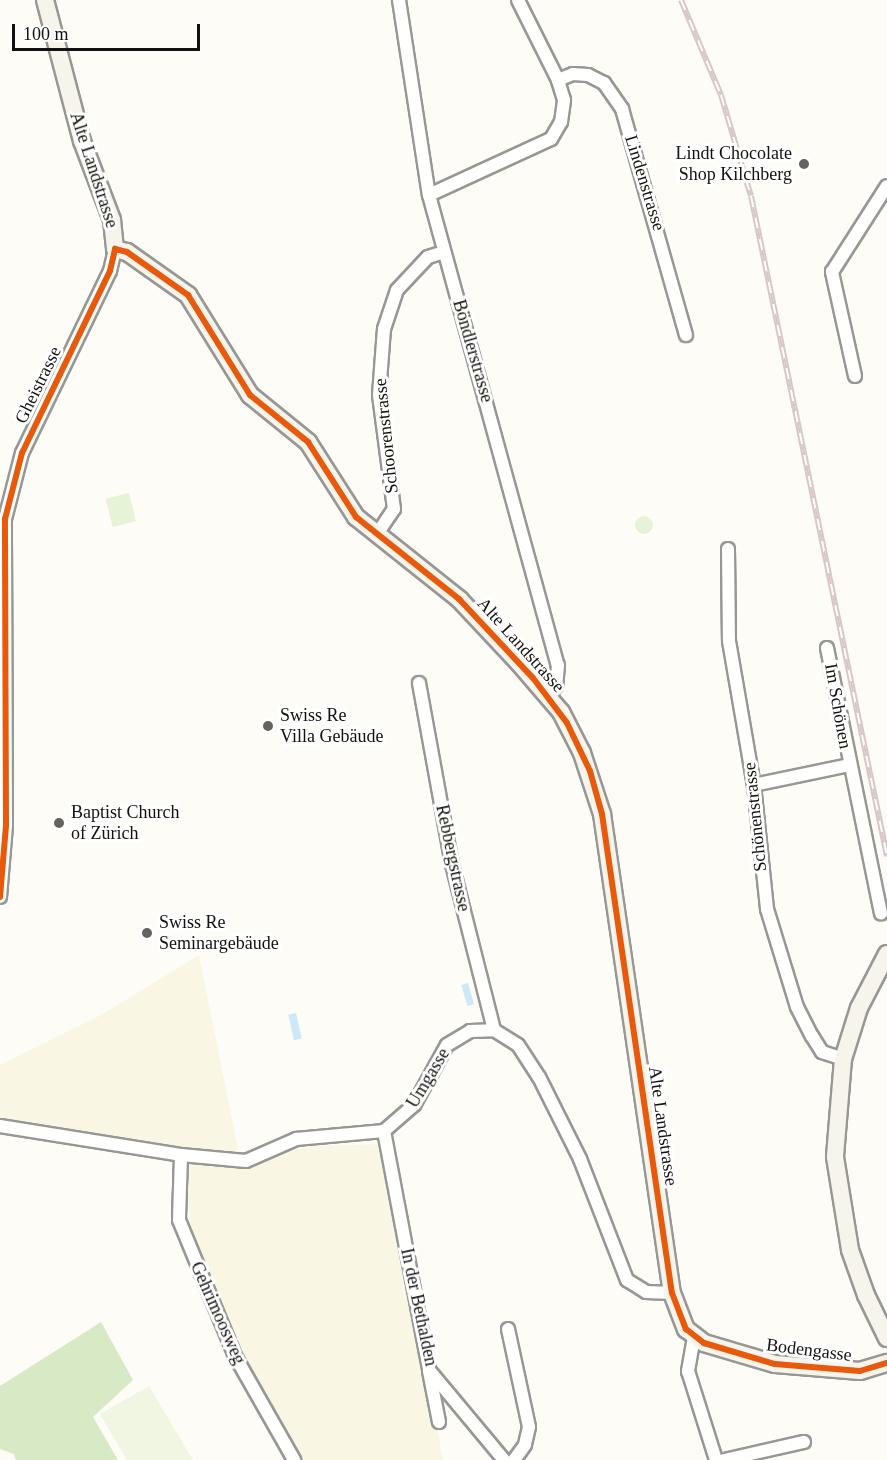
<!DOCTYPE html>
<meta charset="utf-8">
<style>
body{margin:0}
#map{position:relative;width:887px;height:1460px;overflow:hidden;background:#fdfcf7;font-family:Georgia,serif}
div>[style]{position:absolute}
[style*='--x']{left:calc(var(--x)*1px);top:calc(var(--y)*1px);width:calc(var(--w)*1px);rotate:calc(var(--a)*1deg)}
.farmland>*{inset:0;background:#f9f7e4}
.green>*{inset:0;background:#e7f3d7;transform-origin:0 0}
.round{border-radius:50%}
.forest>*{inset:0;background:#d8eac5}
.pitch>*{inset:0;background:#f0f6e1}
.water>*{inset:0;background:#cde8f7;transform-origin:0 0}
.roads{filter:drop-shadow(2px 0 #979795) drop-shadow(-2px 0 #979795) drop-shadow(0 2px #979795) drop-shadow(0 -2px #979795)}
.street>*{height:12px;margin:-6px;padding:0 6px;transform-origin:6px;border-radius:6px;background:#fffffe}
.secondary>*{height:16px;margin:-8px;padding:0 8px;transform-origin:8px;border-radius:8px;background:#f6f4eb}
.rail>*{height:6px;margin-top:-3px;transform-origin:0;background:repeating-linear-gradient(90deg,#fff 0 11px,#d9c6c7 0 22px);box-sizing:border-box;border-block:2px solid #d9c6c7}
.cycleway>*{height:6px;margin:-3px;padding:0 3px;transform-origin:3px;border-radius:3px;background:#e8590c}
.dots>*{width:16px;height:16px;translate:-50% -50%;box-sizing:border-box;border:3px solid #fff;border-radius:50%}
span{translate:-50% -50%;white-space:nowrap;text-align:center;line-height:1.15;-webkit-text-stroke:6px #fff;paint-order:stroke}
.poi-label{font-size:18px;color:#111}
.right{translate:-100% -50%;text-align:right}
.left{translate:0 -50%;text-align:left}
.street-label{font-size:18px;color:#111}
.scale{position:absolute;left:12px;top:24px;width:188px;height:27px;box-sizing:border-box;border:3px solid #111;border-top:0;padding-left:8px;font-size:18px;line-height:21px;white-space:nowrap;color:#111;-webkit-text-stroke:4px #fff;paint-order:stroke}
</style>
<div id="map">
<div class="farmland">
<i style="clip-path:polygon(199px 955px,240px 1159px,316px 1146px,383px 1144px,443px 1460px,295px 1460px,245px 1367px,193px 1242px,187px 1189px,192px 1152px,0 1119px,0 1065px,101px 1015px)"></i>
</div>
<div class="green">
<i style="left:129px;top:493px;width:29px;height:24px;rotate:76deg"></i>
<i class="round" style="left:635px;top:516px;width:18px;height:18px"></i>
</div>
<div class="forest">
<i style="clip-path:polygon(101px 1322px,133px 1380px,93px 1417px,118px 1460px,16px 1460px,14px 1454px,0 1449px,0 1386px)"></i>
</div>
<div class="pitch">
<i style="clip-path:polygon(149px 1386px,193px 1460px,127px 1460px,100px 1414px)"></i>
</div>
<div class="water">
<i style="left:468px;top:983px;width:22px;height:7px;rotate:74deg"></i>
<i style="left:296px;top:1013px;width:26px;height:8px;rotate:77deg"></i>
</div>
<div class="roads">
<div class="street">
<i style="--x:399;--y:0;--w:197;--a:81.3"></i>
<i style="--x:429;--y:195;--w:487;--a:74.7"></i>
<i style="--x:558;--y:665;--w:21;--a:95"></i>
<i style="--x:556;--y:686;--w:13;--a:129"></i>
<i style="--x:558;--y:80;--w:16;--a:-22"></i>
<i style="--x:573;--y:74;--w:15;--a:4"></i>
<i style="--x:588;--y:75;--w:18;--a:27"></i>
<i style="--x:604;--y:83;--w:32;--a:55"></i>
<i style="--x:622;--y:109;--w:235;--a:74.2"></i>
<i style="--x:429;--y:195;--w:134;--a:-24.7"></i>
<i style="--x:551;--y:139;--w:20;--a:-60"></i>
<i style="--x:561;--y:122;--w:22;--a:-82"></i>
<i style="--x:564;--y:100;--w:21;--a:-107"></i>
<i style="--x:558;--y:80;--w:89;--a:-116.6"></i>
<i style="--x:855;--y:376;--w:107;--a:-102.5"></i>
<i style="--x:832;--y:272;--w:102;--a:-57.4"></i>
<i style="--x:377;--y:534;--w:30;--a:-56"></i>
<i style="--x:394;--y:509;--w:115;--a:-97.5"></i>
<i style="--x:379;--y:395;--w:66;--a:-85.7"></i>
<i style="--x:384;--y:329;--w:41;--a:-71.6"></i>
<i style="--x:397;--y:290;--w:45;--a:-46.8"></i>
<i style="--x:428;--y:257;--w:17;--a:-17"></i>
<i style="--x:728;--y:549;--w:92;--a:89.4"></i>
<i style="--x:729;--y:641;--w:146;--a:80.2"></i>
<i style="--x:754;--y:785;--w:125;--a:84"></i>
<i style="--x:767;--y:909;--w:102;--a:73"></i>
<i style="--x:797;--y:1007;--w:33;--a:63"></i>
<i style="--x:812;--y:1036;--w:19;--a:58"></i>
<i style="--x:822;--y:1052;--w:22;--a:18"></i>
<i style="--x:827;--y:648;--w:271;--a:78.5"></i>
<i style="--x:419;--y:683;--w:184;--a:79.7"></i>
<i style="--x:452;--y:864;--w:171;--a:75.8"></i>
<i style="--x:754;--y:785;--w:97;--a:-11.9"></i>
<i style="--x:0;--y:897;--w:72;--a:-85.2"></i>
<i style="--x:6;--y:825;--w:306;--a:-90.2"></i>
<i style="--x:5;--y:519;--w:68;--a:-75.6"></i>
<i style="--x:22;--y:453;--w:202;--a:-64.2"></i>
<i style="--x:110;--y:271;--w:23;--a:-77"></i>
<i style="--x:0;--y:1126;--w:183;--a:9.1"></i>
<i style="--x:181;--y:1155;--w:65;--a:5.3"></i>
<i style="--x:246;--y:1161;--w:55;--a:-23.7"></i>
<i style="--x:296;--y:1139;--w:88;--a:-5.2"></i>
<i style="--x:384;--y:1131;--w:40;--a:-41"></i>
<i style="--x:414;--y:1105;--w:68;--a:-61.2"></i>
<i style="--x:447;--y:1045;--w:27;--a:-31"></i>
<i style="--x:470;--y:1031;--w:24;--a:-2"></i>
<i style="--x:494;--y:1030;--w:28;--a:32"></i>
<i style="--x:518;--y:1045;--w:38;--a:57"></i>
<i style="--x:539;--y:1077;--w:92;--a:63.4"></i>
<i style="--x:580;--y:1159;--w:130;--a:68.8"></i>
<i style="--x:627;--y:1280;--w:22;--a:32"></i>
<i style="--x:646;--y:1292;--w:26;--a:2"></i>
<i style="--x:384;--y:1131;--w:243;--a:79.3"></i>
<i style="--x:429;--y:1370;--w:117;--a:50.2"></i>
<i style="--x:181;--y:1155;--w:65;--a:91.8"></i>
<i style="--x:179;--y:1220;--w:147;--a:67.6"></i>
<i style="--x:235;--y:1356;--w:120;--a:60.4"></i>
<i style="--x:508;--y:1329;--w:100;--a:77.9"></i>
<i style="--x:529;--y:1427;--w:18;--a:103"></i>
<i style="--x:525;--y:1445;--w:19;--a:126"></i>
<i style="--x:694;--y:1337;--w:35;--a:100"></i>
<i style="--x:688;--y:1371;--w:93;--a:72.5"></i>
<i style="--x:429;--y:1371;--w:52;--a:78.9"></i>
<i style="--x:724;--y:1460;--w:82;--a:-12.7"></i>
</div>
<div class="secondary">
<i style="--x:45;--y:0;--w:146;--a:75.3"></i>
<i style="--x:82;--y:141;--w:85;--a:69.2"></i>
<i style="--x:112;--y:220;--w:29;--a:84"></i>
<i style="--x:115;--y:249;--w:12;--a:14"></i>
<i style="--x:127;--y:252;--w:75;--a:35.2"></i>
<i style="--x:188;--y:295;--w:118;--a:58.2"></i>
<i style="--x:250;--y:395;--w:75;--a:39"></i>
<i style="--x:308;--y:442;--w:89;--a:57.4"></i>
<i style="--x:356;--y:517;--w:132;--a:38.5"></i>
<i style="--x:459;--y:599;--w:88;--a:46.8"></i>
<i style="--x:519;--y:663;--w:65;--a:49.4"></i>
<i style="--x:561;--y:712;--w:46;--a:62.9"></i>
<i style="--x:582;--y:753;--w:64;--a:71.8"></i>
<i style="--x:602;--y:814;--w:484;--a:81.7"></i>
<i style="--x:672;--y:1293;--w:39;--a:69"></i>
<i style="--x:686;--y:1329;--w:23;--a:38"></i>
<i style="--x:704;--y:1343;--w:74;--a:16.5"></i>
<i style="--x:775;--y:1364;--w:85;--a:4.7"></i>
<i style="--x:860;--y:1371;--w:28;--a:-17"></i>
<i style="--x:887;--y:954;--w:61;--a:117.4"></i>
<i style="--x:859;--y:1008;--w:53;--a:107.4"></i>
<i style="--x:843;--y:1059;--w:98;--a:94.7"></i>
<i style="--x:835;--y:1157;--w:94;--a:80.8"></i>
<i style="--x:850;--y:1250;--w:48;--a:70.4"></i>
<i style="--x:866;--y:1295;--w:48;--a:64"></i>
</div>
</div>
<div class="rail">
<i style="--x:681;--y:0;--w:103;--a:67.2"></i>
<i style="--x:721;--y:95;--w:105;--a:73.5"></i>
<i style="--x:751;--y:196;--w:674;--a:78.36"></i>
</div>
<div class="cycleway">
<i style="--x:0;--y:897;--w:72;--a:-85.2"></i>
<i style="--x:6;--y:825;--w:306;--a:-90.2"></i>
<i style="--x:5;--y:519;--w:68;--a:-75.6"></i>
<i style="--x:22;--y:453;--w:202;--a:-64.2"></i>
<i style="--x:110;--y:271;--w:23;--a:-77"></i>
<i style="--x:115;--y:249;--w:12;--a:14"></i>
<i style="--x:127;--y:252;--w:75;--a:35.2"></i>
<i style="--x:188;--y:295;--w:118;--a:58.2"></i>
<i style="--x:250;--y:395;--w:75;--a:39"></i>
<i style="--x:308;--y:442;--w:89;--a:57.4"></i>
<i style="--x:356;--y:517;--w:132;--a:38.5"></i>
<i style="--x:459;--y:599;--w:108;--a:46.9"></i>
<i style="--x:533;--y:678;--w:56;--a:52.9"></i>
<i style="--x:567;--y:723;--w:53;--a:64.4"></i>
<i style="--x:590;--y:771;--w:45;--a:74.4"></i>
<i style="--x:602;--y:814;--w:484;--a:81.7"></i>
<i style="--x:672;--y:1293;--w:39;--a:69"></i>
<i style="--x:686;--y:1329;--w:23;--a:38"></i>
<i style="--x:704;--y:1343;--w:74;--a:16.5"></i>
<i style="--x:775;--y:1364;--w:85;--a:4.7"></i>
<i style="--x:860;--y:1371;--w:28;--a:-17"></i>
</div>
<div class="dots">
<i style="left:804px;top:164px;background:#646362"></i>
<i style="left:268px;top:726px;background:#646362"></i>
<i style="left:59px;top:823px;background:#646362"></i>
<i style="left:147px;top:933px;background:#646362"></i>
</div>
<div class="poi-label">
<span class="right" style="left:792px;top:164px">Lindt Chocolate<br>Shop Kilchberg</span>
<span class="left" style="left:280px;top:726px">Swiss Re<br>Villa Gebäude</span>
<span class="left" style="left:71px;top:823px">Baptist Church<br>of Zürich</span>
<span class="left" style="left:159px;top:933px">Swiss Re<br>Seminargebäude</span>
</div>
<div class="street-label">
<span style="left:94px;top:170px;rotate:72deg">Alte Landstrasse</span>
<span style="left:645px;top:183px;rotate:73deg">Lindenstrasse</span>
<span style="left:473px;top:351px;rotate:74deg">Böndlerstrasse</span>
<span style="left:38px;top:385px;rotate:-64deg">Gheistrasse</span>
<span style="left:386px;top:436px;rotate:-96deg">Schoorenstrasse</span>
<span style="left:521px;top:645px;rotate:48deg">Alte Landstrasse</span>
<span style="left:838px;top:706px;rotate:80deg">Im Schönen</span>
<span style="left:755px;top:817px;rotate:-96deg">Schönenstrasse</span>
<span style="left:453px;top:858px;rotate:78deg">Rebbergstrasse</span>
<span style="left:428px;top:1078px;rotate:-59deg">Umgasse</span>
<span style="left:663px;top:1126px;rotate:82deg">Alte Landstrasse</span>
<span style="left:419px;top:1307px;rotate:78deg">In der Bethalden</span>
<span style="left:218px;top:1313px;rotate:66deg">Gehrimoosweg</span>
<span style="left:809px;top:1350px;rotate:7deg">Bodengasse</span>
</div>
<div class="scale">100 m</div>
</div>
